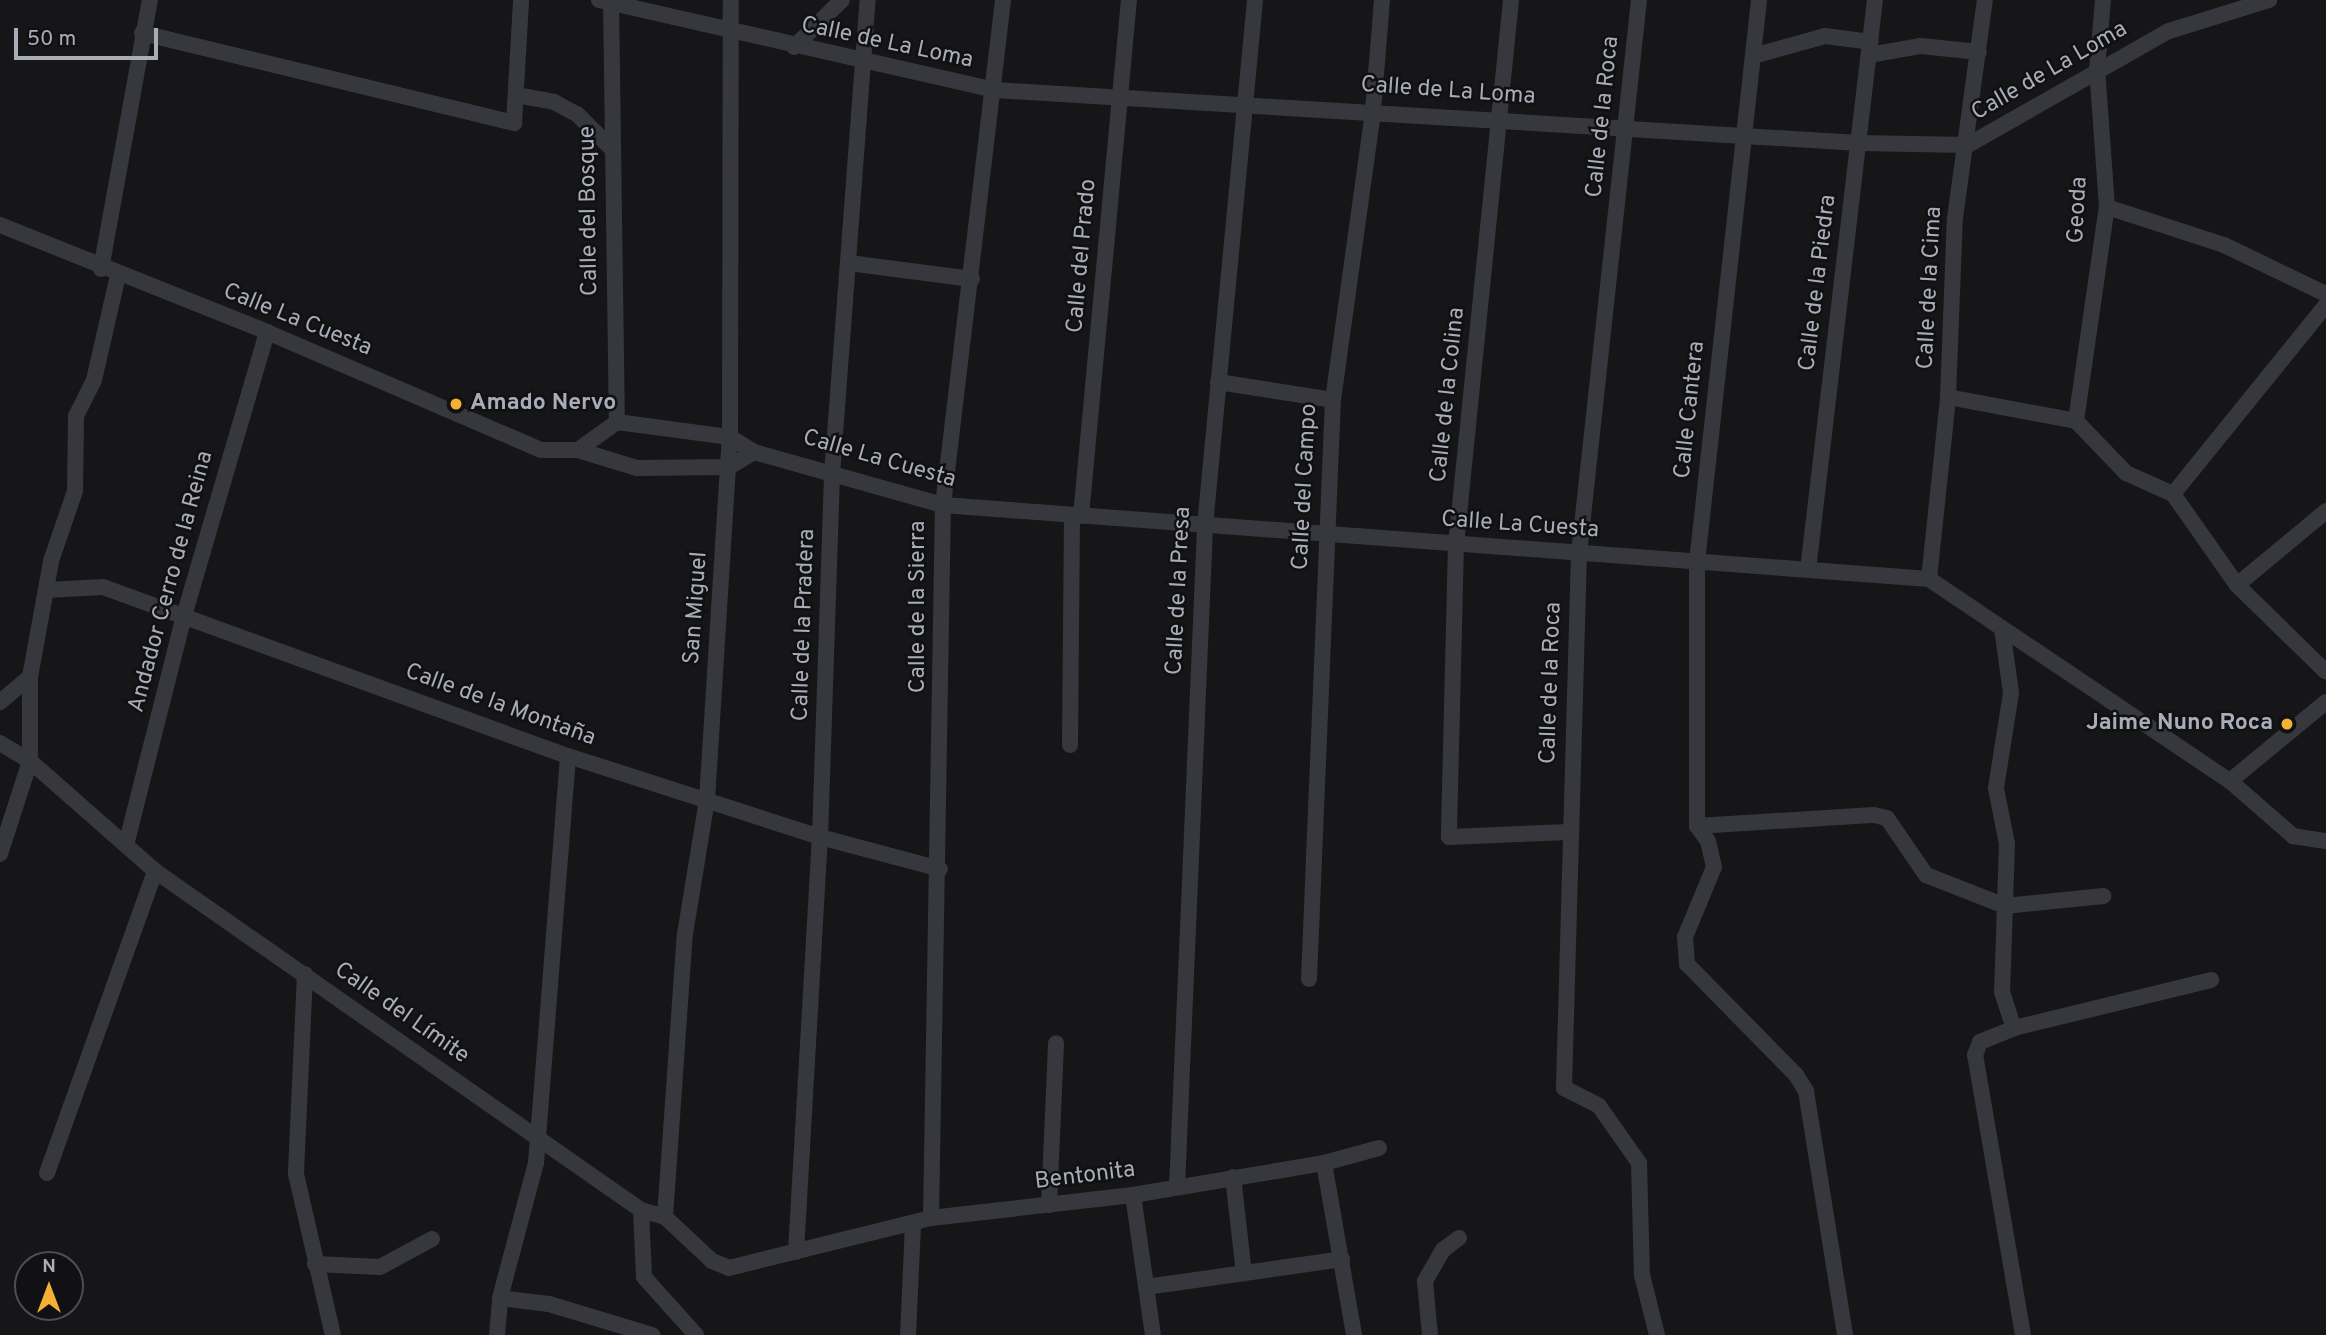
<!DOCTYPE html>
<meta charset="utf-8">
<style>
body{margin:0}
#map{position:relative;width:2326px;height:1335px;overflow:hidden;background:#161618;font-family:Overpass,sans-serif}
div>[style]{position:absolute}
[style*='--x']{left:calc(var(--x)*1px);top:calc(var(--y)*1px);width:calc(var(--w)*1px);rotate:calc(var(--a)*1deg)}
.minor>*{height:16px;margin:-8px;padding:0 8px;transform-origin:8px;border-radius:8px;background:#37383d}
.dots>*{width:19px;height:19px;translate:-50% -50%;box-sizing:border-box;border:4px solid #111113;border-radius:50%}
span{translate:-50% -50%;white-space:nowrap;text-align:center;line-height:1.15;-webkit-text-stroke:5px #111113;paint-order:stroke}
.street-label{font-size:23px;color:#a8adb8}
.poi-label{font-size:23px;color:#a8adb8;font-weight:700}
.left{translate:0 -50%;text-align:left}
.right{translate:-100% -50%;text-align:right}
.north{position:absolute;left:14px;top:1251px;width:70px;height:70px;box-sizing:border-box;background:#111113;border:2px solid #4d4f55;border-radius:50%;rotate:0deg;font-size:19px;font-weight:700;line-height:28px;text-align:center;color:#a8adb8}
.north::after{content:'';display:block;margin:auto;width:24px;height:32px;background:#f2b134;clip-path:polygon(50% 0,100% 100%,50% 72%,0 100%)}
.scale{position:absolute;left:14px;top:28px;width:144px;height:32px;box-sizing:border-box;border:4px solid #a8adb8;border-top:0;padding-left:9px;font-size:21px;line-height:24px;white-space:nowrap;color:#a8adb8;-webkit-text-stroke:5px #111113;paint-order:stroke}
</style>
<div id="map">
<div class="minor">
<i style="--x:599;--y:0;--w:406;--a:12.8"></i>
<i style="--x:995;--y:90;--w:865;--a:3.51"></i>
<i style="--x:1858;--y:143;--w:110;--a:1"></i>
<i style="--x:1968;--y:145;--w:231;--a:-29.6"></i>
<i style="--x:2169;--y:31;--w:105;--a:-17.2"></i>
<i style="--x:611;--y:0;--w:422;--a:89.2"></i>
<i style="--x:1511;--y:0;--w:547;--a:95.77"></i>
<i style="--x:1456;--y:544;--w:293;--a:91.4"></i>
<i style="--x:1449;--y:837;--w:120;--a:-2.4"></i>
<i style="--x:1639;--y:0;--w:556;--a:96.19"></i>
<i style="--x:1579;--y:553;--w:535;--a:91.61"></i>
<i style="--x:1564;--y:1088;--w:39;--a:27"></i>
<i style="--x:1599;--y:1106;--w:70;--a:54.9"></i>
<i style="--x:1639;--y:1163;--w:112;--a:88.5"></i>
<i style="--x:1642;--y:1275;--w:62;--a:76"></i>
<i style="--x:142;--y:33;--w:383;--a:13.6"></i>
<i style="--x:514;--y:123;--w:123;--a:-86.7"></i>
<i style="--x:794;--y:47;--w:67;--a:-44.4"></i>
<i style="--x:1869;--y:55;--w:53;--a:-9.8"></i>
<i style="--x:1921;--y:46;--w:58;--a:5.9"></i>
<i style="--x:1753;--y:56;--w:75;--a:-15.5"></i>
<i style="--x:1825;--y:36;--w:46;--a:7.4"></i>
<i style="--x:516;--y:95;--w:39;--a:10"></i>
<i style="--x:554;--y:102;--w:26;--a:28"></i>
<i style="--x:577;--y:114;--w:48;--a:45"></i>
<i style="--x:2107;--y:207;--w:123;--a:18"></i>
<i style="--x:2224;--y:245;--w:113;--a:25.7"></i>
<i style="--x:0;--y:225;--w:288;--a:21.8"></i>
<i style="--x:267;--y:332;--w:298;--a:23.3"></i>
<i style="--x:541;--y:450;--w:37;--a:0"></i>
<i style="--x:578;--y:450;--w:48;--a:-35.7"></i>
<i style="--x:617;--y:422;--w:114;--a:7.6"></i>
<i style="--x:730;--y:437;--w:28;--a:32"></i>
<i style="--x:754;--y:452;--w:196;--a:15.7"></i>
<i style="--x:943;--y:505;--w:989;--a:4.29"></i>
<i style="--x:1929;--y:579;--w:362;--a:33.9"></i>
<i style="--x:2230;--y:781;--w:84;--a:41.1"></i>
<i style="--x:2293;--y:836;--w:33;--a:9"></i>
<i style="--x:849;--y:263;--w:124;--a:7.4"></i>
<i style="--x:101;--y:269;--w:273;--a:-79.7"></i>
<i style="--x:1218;--y:382;--w:116;--a:8.9"></i>
<i style="--x:1948;--y:397;--w:130;--a:10.6"></i>
<i style="--x:2076;--y:421;--w:72;--a:46.1"></i>
<i style="--x:2126;--y:473;--w:51;--a:24.1"></i>
<i style="--x:2173;--y:494;--w:111;--a:54.9"></i>
<i style="--x:2237;--y:585;--w:124;--a:44.3"></i>
<i style="--x:2076;--y:421;--w:216;--a:-81.8"></i>
<i style="--x:2107;--y:207;--w:138;--a:-94.1"></i>
<i style="--x:2097;--y:69;--w:69;--a:-85"></i>
<i style="--x:578;--y:450;--w:62;--a:17"></i>
<i style="--x:637;--y:468;--w:92;--a:-0.6"></i>
<i style="--x:729;--y:467;--w:29;--a:-31"></i>
<i style="--x:2173;--y:494;--w:243;--a:-51"></i>
<i style="--x:1081;--y:516;--w:518;--a:-84.69"></i>
<i style="--x:1808;--y:570;--w:574;--a:-83.3"></i>
<i style="--x:1929;--y:579;--w:183;--a:-84"></i>
<i style="--x:1948;--y:397;--w:179;--a:-87.8"></i>
<i style="--x:1955;--y:218;--w:220;--a:-82.2"></i>
<i style="--x:2237;--y:585;--w:116;--a:-39.7"></i>
<i style="--x:47;--y:590;--w:56;--a:-3.1"></i>
<i style="--x:103;--y:587;--w:495;--a:20"></i>
<i style="--x:568;--y:756;--w:265;--a:17.8"></i>
<i style="--x:820;--y:837;--w:124;--a:14.9"></i>
<i style="--x:2002;--y:628;--w:66;--a:82.1"></i>
<i style="--x:2011;--y:693;--w:96;--a:99"></i>
<i style="--x:1996;--y:788;--w:57;--a:78.9"></i>
<i style="--x:2007;--y:844;--w:148;--a:91.9"></i>
<i style="--x:2002;--y:992;--w:38;--a:72"></i>
<i style="--x:0;--y:702;--w:39;--a:-40"></i>
<i style="--x:0;--y:743;--w:35;--a:31"></i>
<i style="--x:30;--y:761;--w:167;--a:41.3"></i>
<i style="--x:155;--y:871;--w:593;--a:34.9"></i>
<i style="--x:641;--y:1210;--w:25;--a:16"></i>
<i style="--x:665;--y:1217;--w:64;--a:43.1"></i>
<i style="--x:712;--y:1261;--w:18;--a:22"></i>
<i style="--x:729;--y:1268;--w:208;--a:-13.9"></i>
<i style="--x:931;--y:1218;--w:203;--a:-6.5"></i>
<i style="--x:1133;--y:1195;--w:194;--a:-9.5"></i>
<i style="--x:1324;--y:1163;--w:57;--a:-15.3"></i>
<i style="--x:1070;--y:745;--w:230;--a:-89.5"></i>
<i style="--x:2230;--y:781;--w:124;--a:-39.5"></i>
<i style="--x:1697;--y:826;--w:264;--a:-90"></i>
<i style="--x:1697;--y:562;--w:565;--a:-83.7"></i>
<i style="--x:1697;--y:826;--w:19;--a:54"></i>
<i style="--x:1708;--y:841;--w:27;--a:77"></i>
<i style="--x:1714;--y:867;--w:76;--a:112.5"></i>
<i style="--x:1685;--y:937;--w:27;--a:86"></i>
<i style="--x:1687;--y:964;--w:156;--a:45.5"></i>
<i style="--x:1796;--y:1075;--w:19;--a:58"></i>
<i style="--x:1806;--y:1091;--w:247;--a:80.9"></i>
<i style="--x:1697;--y:826;--w:177;--a:-3.6"></i>
<i style="--x:1874;--y:815;--w:13;--a:13"></i>
<i style="--x:1887;--y:818;--w:69;--a:55.6"></i>
<i style="--x:1926;--y:875;--w:85;--a:21.4"></i>
<i style="--x:2005;--y:906;--w:99;--a:-5.8"></i>
<i style="--x:126;--y:845;--w:236;--a:-75.8"></i>
<i style="--x:184;--y:616;--w:296;--a:-73.7"></i>
<i style="--x:0;--y:854;--w:98;--a:-72.1"></i>
<i style="--x:30;--y:761;--w:84;--a:-90"></i>
<i style="--x:30;--y:677;--w:118;--a:-79.7"></i>
<i style="--x:51;--y:561;--w:74;--a:-71.1"></i>
<i style="--x:75;--y:491;--w:75;--a:-89.2"></i>
<i style="--x:76;--y:416;--w:40;--a:-63.4"></i>
<i style="--x:94;--y:380;--w:108;--a:-77.1"></i>
<i style="--x:305;--y:974;--w:200;--a:92.6"></i>
<i style="--x:296;--y:1174;--w:165;--a:77.1"></i>
<i style="--x:1309;--y:979;--w:579;--a:-87.63"></i>
<i style="--x:1333;--y:400;--w:293;--a:-82.1"></i>
<i style="--x:1373;--y:110;--w:110;--a:-85.3"></i>
<i style="--x:1324;--y:1163;--w:175;--a:80.1"></i>
<i style="--x:47;--y:1173;--w:321;--a:-70.3"></i>
<i style="--x:1233;--y:1177;--w:97;--a:83.5"></i>
<i style="--x:1177;--y:1187;--w:662;--a:-87.57"></i>
<i style="--x:1205;--y:526;--w:528;--a:-84.57"></i>
<i style="--x:1133;--y:1195;--w:141;--a:81.9"></i>
<i style="--x:1049;--y:1205;--w:162;--a:-87.5"></i>
<i style="--x:641;--y:1210;--w:67;--a:87.4"></i>
<i style="--x:644;--y:1277;--w:78;--a:48.1"></i>
<i style="--x:665;--y:1217;--w:284;--a:-86"></i>
<i style="--x:685;--y:934;--w:136;--a:-80.7"></i>
<i style="--x:707;--y:800;--w:364;--a:-86.4"></i>
<i style="--x:730;--y:437;--w:437;--a:-89.9"></i>
<i style="--x:931;--y:1218;--w:713;--a:-89.04"></i>
<i style="--x:943;--y:505;--w:509;--a:-83.22"></i>
<i style="--x:796;--y:1252;--w:416;--a:-86.7"></i>
<i style="--x:820;--y:837;--w:363;--a:-88.1"></i>
<i style="--x:832;--y:474;--w:475;--a:-85.7"></i>
<i style="--x:315;--y:1264;--w:65;--a:2.6"></i>
<i style="--x:380;--y:1267;--w:59;--a:-28.3"></i>
<i style="--x:1146;--y:1287;--w:198;--a:-8.1"></i>
<i style="--x:500;--y:1298;--w:49;--a:7"></i>
<i style="--x:549;--y:1304;--w:108;--a:16.8"></i>
<i style="--x:497;--y:1335;--w:37;--a:-85"></i>
<i style="--x:500;--y:1298;--w:140;--a:-75.1"></i>
<i style="--x:536;--y:1163;--w:408;--a:-85.5"></i>
<i style="--x:908;--y:1335;--w:112;--a:-87.4"></i>
<i style="--x:1430;--y:1335;--w:54;--a:-95.3"></i>
<i style="--x:1425;--y:1281;--w:36;--a:-60"></i>
<i style="--x:1443;--y:1250;--w:20;--a:-37"></i>
<i style="--x:2023;--y:1335;--w:284;--a:-99.7"></i>
<i style="--x:1975;--y:1055;--w:14;--a:-69"></i>
<i style="--x:1980;--y:1042;--w:37;--a:-22"></i>
<i style="--x:2014;--y:1028;--w:203;--a:-13.7"></i>
</div>
<div class="dots">
<i style="left:456px;top:404px;background:#f2b134"></i>
<i style="left:2287px;top:724px;background:#f2b134"></i>
</div>
<div class="street-label">
<span style="left:887px;top:44px;rotate:12deg">Calle de La Loma</span>
<span style="left:2050px;top:72px;rotate:-30deg">Calle de La Loma</span>
<span style="left:1448px;top:92px;rotate:4deg">Calle de La Loma</span>
<span style="left:1604px;top:117px;rotate:-84deg">Calle de la Roca</span>
<span style="left:2079px;top:210px;rotate:-87deg">Geoda</span>
<span style="left:590px;top:211px;rotate:-91deg">Calle del Bosque</span>
<span style="left:1083px;top:256px;rotate:-85deg">Calle del Prado</span>
<span style="left:1819px;top:283px;rotate:-83deg">Calle de la Piedra</span>
<span style="left:1931px;top:288px;rotate:-87deg">Calle de la Cima</span>
<span style="left:297px;top:321px;rotate:22deg">Calle La Cuesta</span>
<span style="left:1449px;top:395px;rotate:-84deg">Calle de la Colina</span>
<span style="left:1691px;top:410px;rotate:-84deg">Calle Cantera</span>
<span style="left:879px;top:460px;rotate:16deg">Calle La Cuesta</span>
<span style="left:1306px;top:487px;rotate:-87deg">Calle del Campo</span>
<span style="left:1520px;top:526px;rotate:4deg">Calle La Cuesta</span>
<span style="left:172px;top:582px;rotate:-75deg">Andador Cerro de la Reina</span>
<span style="left:1180px;top:591px;rotate:-87deg">Calle de la Presa</span>
<span style="left:919px;top:607px;rotate:-90deg">Calle de la Sierra</span>
<span style="left:697px;top:608px;rotate:-86deg">San Miguel</span>
<span style="left:805px;top:625px;rotate:-88deg">Calle de la Pradera</span>
<span style="left:1552px;top:683px;rotate:-88deg">Calle de la Roca</span>
<span style="left:500px;top:706px;rotate:20deg">Calle de la Montaña</span>
<span style="left:401px;top:1014px;rotate:35deg">Calle del Límite</span>
<span style="left:1085px;top:1177px;rotate:-7deg">Bentonita</span>
</div>
<div class="poi-label">
<span class="left" style="left:470px;top:404px">Amado Nervo</span>
<span class="right" style="left:2273px;top:724px">Jaime Nuno Roca</span>
</div>
<div class="north">N</div>
<div class="scale">50 m</div>
</div>
